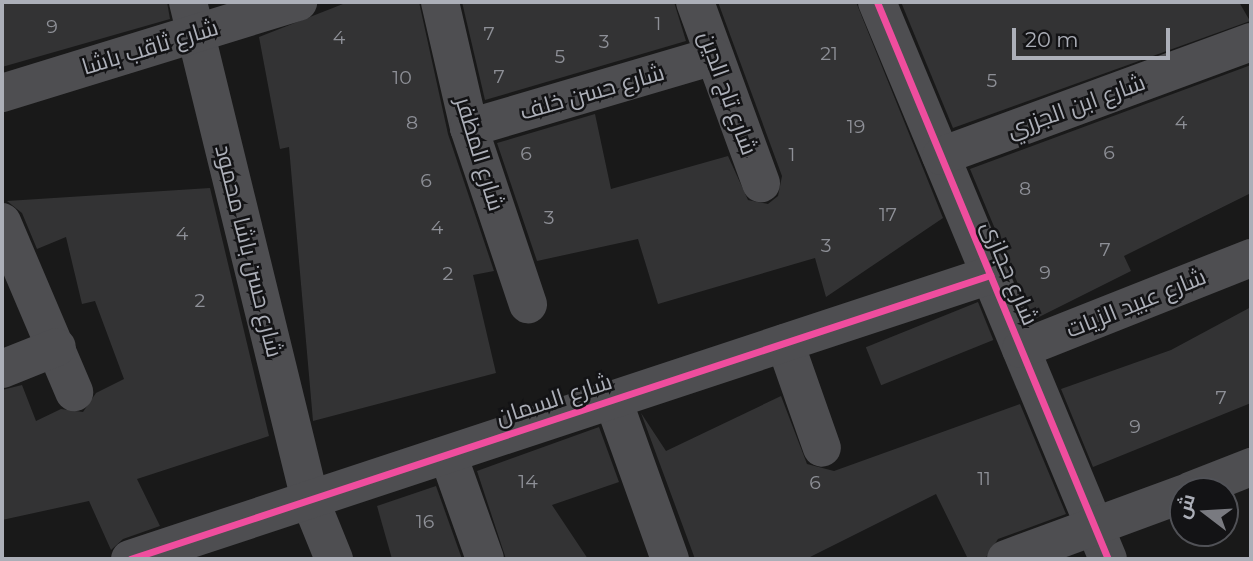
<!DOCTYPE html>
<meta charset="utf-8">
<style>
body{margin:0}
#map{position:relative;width:1253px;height:561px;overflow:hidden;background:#191919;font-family:Montserrat,Cairo,sans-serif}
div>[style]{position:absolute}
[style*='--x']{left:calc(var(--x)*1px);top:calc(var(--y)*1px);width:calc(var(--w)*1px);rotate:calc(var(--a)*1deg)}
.building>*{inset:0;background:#333334;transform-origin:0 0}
.minor>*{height:38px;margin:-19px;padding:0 19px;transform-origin:19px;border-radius:19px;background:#4e4e51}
.cycleway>*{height:7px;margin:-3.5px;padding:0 3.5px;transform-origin:3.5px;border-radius:3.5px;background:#ef4d9e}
span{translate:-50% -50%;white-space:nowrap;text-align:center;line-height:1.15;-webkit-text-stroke:5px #131315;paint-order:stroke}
.number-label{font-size:19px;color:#8e9097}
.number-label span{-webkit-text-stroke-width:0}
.street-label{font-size:23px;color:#acafb8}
.frame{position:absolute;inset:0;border:4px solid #acafb8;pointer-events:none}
.north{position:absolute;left:1169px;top:477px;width:70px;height:70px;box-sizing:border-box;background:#131315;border:2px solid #505156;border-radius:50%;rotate:287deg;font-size:19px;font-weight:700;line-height:28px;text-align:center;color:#acafb8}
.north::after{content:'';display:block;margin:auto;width:24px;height:32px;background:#797a80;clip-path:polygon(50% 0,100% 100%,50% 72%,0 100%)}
.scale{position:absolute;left:1012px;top:28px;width:158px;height:32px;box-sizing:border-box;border:4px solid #acafb8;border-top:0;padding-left:9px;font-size:21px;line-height:24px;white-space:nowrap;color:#acafb8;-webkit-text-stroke:5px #131315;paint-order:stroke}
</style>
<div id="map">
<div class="building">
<i style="clip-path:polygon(2px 2px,167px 2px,170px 19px,2px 67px)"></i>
<i style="clip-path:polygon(348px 2px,419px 2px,448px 134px,494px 271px,473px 275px,496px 373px,313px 421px,289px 147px,280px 149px,259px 37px)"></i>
<i style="clip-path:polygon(462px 2px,674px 2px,686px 41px,485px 100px)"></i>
<i style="clip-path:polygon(718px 2px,856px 2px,943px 218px,826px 297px,815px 258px,658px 304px,638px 239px,537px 261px,497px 143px,595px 114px,611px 189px,728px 156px,748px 200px,768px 204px,778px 196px,782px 176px)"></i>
<i style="clip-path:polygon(901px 2px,1239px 2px,1250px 21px,953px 128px)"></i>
<i style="clip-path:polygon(1251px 65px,1251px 193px,1124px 256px,1131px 271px,1033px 320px,970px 169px)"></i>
<i style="clip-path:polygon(210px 188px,269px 436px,137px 479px,160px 526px,123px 539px,111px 550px,89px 501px,2px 520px,2px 390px,22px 385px,36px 421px,61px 409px,83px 412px,96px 393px,124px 379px,95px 301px,82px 304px,66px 237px,37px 249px,22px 213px,7px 201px)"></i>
<i style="left:978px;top:302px;width:41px;height:121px;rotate:68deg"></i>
<i style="clip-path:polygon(1251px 307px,1251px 403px,1093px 467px,1061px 389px,1171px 350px)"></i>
<i style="clip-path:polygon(781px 396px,807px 464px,834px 471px,1020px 404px,1066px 514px,998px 539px,985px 559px,968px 559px,936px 494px,806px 559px,695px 559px,641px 413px,666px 451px)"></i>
<i style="clip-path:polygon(599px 427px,619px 482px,552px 505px,588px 559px,506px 559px,477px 471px)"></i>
<i style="clip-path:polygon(436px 486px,462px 559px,392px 559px,377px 506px)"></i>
</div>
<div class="minor">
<i style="--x:188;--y:2;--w:513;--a:76.23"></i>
<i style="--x:310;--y:500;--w:64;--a:67.9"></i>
<i style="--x:440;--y:2;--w:129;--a:77"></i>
<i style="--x:469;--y:128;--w:186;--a:71.5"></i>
<i style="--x:695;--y:2;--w:193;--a:70"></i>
<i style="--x:877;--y:2;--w:603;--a:67.48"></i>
<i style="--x:2;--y:93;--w:310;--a:-17.1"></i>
<i style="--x:469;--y:128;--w:255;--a:-16.4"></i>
<i style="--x:941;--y:156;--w:330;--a:-20.2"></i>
<i style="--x:2;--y:222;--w:185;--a:67"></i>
<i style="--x:785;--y:343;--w:111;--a:70.6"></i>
<i style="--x:1021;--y:349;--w:247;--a:-21.6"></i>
<i style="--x:2;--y:369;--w:59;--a:-21.8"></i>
<i style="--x:613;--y:400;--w:169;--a:70.3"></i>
<i style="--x:448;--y:455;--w:110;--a:70.4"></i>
<i style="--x:1190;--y:491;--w:66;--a:-21.5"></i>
<i style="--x:130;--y:559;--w:906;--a:-18.27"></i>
<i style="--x:1006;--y:559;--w:189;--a:-20.2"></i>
</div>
<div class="cycleway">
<i style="--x:877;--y:2;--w:603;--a:67.48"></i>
<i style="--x:130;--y:559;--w:906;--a:-18.27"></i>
</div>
<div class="number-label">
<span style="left:658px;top:24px">1</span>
<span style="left:52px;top:27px">9</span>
<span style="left:489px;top:34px">7</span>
<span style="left:339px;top:38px">4</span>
<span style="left:604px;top:42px">3</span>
<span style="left:829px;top:54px">21</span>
<span style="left:560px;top:57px">5</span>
<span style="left:499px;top:77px">7</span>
<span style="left:402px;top:78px">10</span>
<span style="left:992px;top:81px">5</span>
<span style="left:412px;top:123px">8</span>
<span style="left:1181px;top:123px">4</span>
<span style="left:856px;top:127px">19</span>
<span style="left:1109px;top:153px">6</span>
<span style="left:526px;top:154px">6</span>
<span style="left:792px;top:155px">1</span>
<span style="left:426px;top:181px">6</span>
<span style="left:1025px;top:189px">8</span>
<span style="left:888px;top:215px">17</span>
<span style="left:549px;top:218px">3</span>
<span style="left:437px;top:228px">4</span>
<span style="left:182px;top:234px">4</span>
<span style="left:826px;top:246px">3</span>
<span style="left:1105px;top:250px">7</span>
<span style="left:1045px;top:273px">9</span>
<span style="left:448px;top:274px">2</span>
<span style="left:200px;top:301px">2</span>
<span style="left:1221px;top:398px">7</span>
<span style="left:1135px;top:427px">9</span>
<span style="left:984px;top:479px">11</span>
<span style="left:528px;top:482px">14</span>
<span style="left:815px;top:483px">6</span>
<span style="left:425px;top:522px">16</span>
</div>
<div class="street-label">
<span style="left:150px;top:47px;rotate:-17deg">شارع ثاقب باشا</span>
<span style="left:592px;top:92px;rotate:-16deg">شارع حسن خلف</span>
<span style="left:728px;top:93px;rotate:70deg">شارع تاج الدين</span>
<span style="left:1076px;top:106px;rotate:-20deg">شارع ابن الجزري</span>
<span style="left:480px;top:154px;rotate:73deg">شارع المظفر</span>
<span style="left:249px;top:251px;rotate:76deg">شارع حسن باشا محمود</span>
<span style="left:1010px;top:273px;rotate:67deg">شارع حجازى</span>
<span style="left:1136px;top:303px;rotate:-22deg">شارع عبيد الزيات</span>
<span style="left:554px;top:399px;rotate:-18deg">شارع السمان</span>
</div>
<div class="frame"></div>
<div class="north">ش</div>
<div class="scale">20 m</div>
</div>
